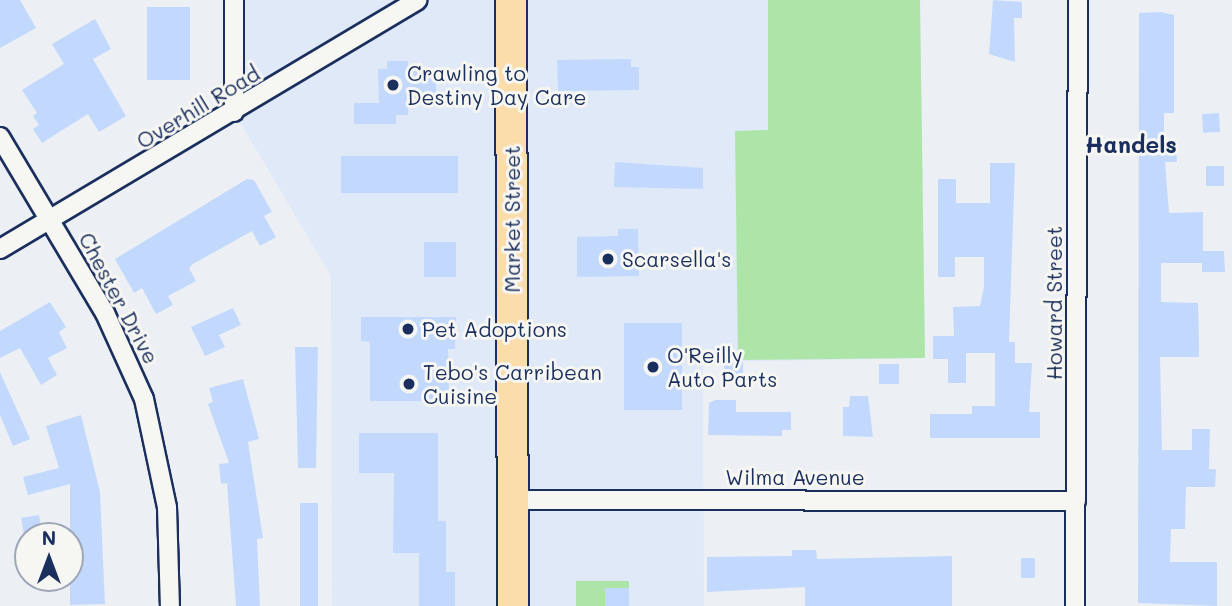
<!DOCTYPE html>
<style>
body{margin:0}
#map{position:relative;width:1232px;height:606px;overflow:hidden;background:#ecf0f4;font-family:Mali,sans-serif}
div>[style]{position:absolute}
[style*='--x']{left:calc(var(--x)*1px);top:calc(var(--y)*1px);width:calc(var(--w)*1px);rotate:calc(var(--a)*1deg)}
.built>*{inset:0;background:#dfe9f7}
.green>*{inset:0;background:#ade5a9}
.building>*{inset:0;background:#c2d9fd;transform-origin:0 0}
.roads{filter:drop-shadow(2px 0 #1b2f5e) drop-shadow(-2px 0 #1b2f5e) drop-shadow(0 2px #1b2f5e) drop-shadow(0 -2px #1b2f5e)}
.street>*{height:18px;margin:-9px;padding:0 9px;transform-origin:9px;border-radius:9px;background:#f6f6f2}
.primary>*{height:30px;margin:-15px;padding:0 15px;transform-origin:15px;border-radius:15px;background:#fbdcab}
.dots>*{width:19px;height:19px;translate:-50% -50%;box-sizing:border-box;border:4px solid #f6f6f2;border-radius:50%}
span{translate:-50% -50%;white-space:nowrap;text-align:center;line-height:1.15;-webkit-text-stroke:6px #f6f6f2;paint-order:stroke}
.poi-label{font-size:21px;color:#1b2f5e}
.left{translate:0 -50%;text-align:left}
.street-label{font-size:21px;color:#1b2f5e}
.neighbourhood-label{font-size:23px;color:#1b2f5e;font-weight:700}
.north{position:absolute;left:14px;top:522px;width:70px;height:70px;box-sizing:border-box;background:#f6f6f2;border:2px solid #9ea6b7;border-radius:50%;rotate:0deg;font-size:19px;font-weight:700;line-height:28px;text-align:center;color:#1b2f5e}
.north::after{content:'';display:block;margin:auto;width:24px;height:32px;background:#1b2f5e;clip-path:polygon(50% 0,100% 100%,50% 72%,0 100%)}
</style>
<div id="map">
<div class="built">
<i style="clip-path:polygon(234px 0,920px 0,925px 358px,703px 362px,704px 606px,332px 606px,331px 276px,234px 112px)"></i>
</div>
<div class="green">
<i style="clip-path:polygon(768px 0,920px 0,925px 358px,738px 360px,735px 131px,768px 130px)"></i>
<i style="clip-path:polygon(576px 581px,629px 581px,629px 588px,606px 588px,605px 606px,576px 606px)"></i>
</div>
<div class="building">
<i style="clip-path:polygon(0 0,20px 0,36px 28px,0 48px)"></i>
<i style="clip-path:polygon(993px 0,1022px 2px,1022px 18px,1014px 18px,1015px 62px,989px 54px)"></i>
<i style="left:147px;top:7px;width:43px;height:73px"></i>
<i style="clip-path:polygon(1161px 12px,1174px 15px,1174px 113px,1164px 113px,1164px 144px,1176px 144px,1177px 162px,1165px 162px,1169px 213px,1203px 212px,1203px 251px,1224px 251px,1225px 272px,1202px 272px,1202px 263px,1161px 263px,1161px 302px,1198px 303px,1199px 339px,1199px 357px,1160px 357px,1162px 450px,1192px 450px,1192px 429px,1210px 429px,1209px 469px,1216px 469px,1215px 487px,1186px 487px,1185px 529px,1171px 529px,1170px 562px,1217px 562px,1217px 606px,1138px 603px,1139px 13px)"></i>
<i style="clip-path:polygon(95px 19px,111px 49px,93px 59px,126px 116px,99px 132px,88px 114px,42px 143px,33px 129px,39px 125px,33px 116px,37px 113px,22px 90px,64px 64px,52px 44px)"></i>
<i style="clip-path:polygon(631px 59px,631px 67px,639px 67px,639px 90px,558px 91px,557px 60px)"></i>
<i style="clip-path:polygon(387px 61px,408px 61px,408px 70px,436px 70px,436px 99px,408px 99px,408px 115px,396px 115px,396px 124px,354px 124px,354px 103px,379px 103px,378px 69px,387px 69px)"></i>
<i style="left:1219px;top:113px;width:19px;height:17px;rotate:87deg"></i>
<i style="left:341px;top:156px;width:117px;height:37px"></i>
<i style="clip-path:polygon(615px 162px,703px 168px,703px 189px,614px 187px)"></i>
<i style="clip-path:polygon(990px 163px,1015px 163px,1009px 342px,1015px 342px,1015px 363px,1032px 363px,1029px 412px,1040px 412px,1040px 438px,930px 438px,930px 414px,972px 414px,972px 406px,995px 406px,995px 353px,966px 353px,966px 383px,948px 383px,948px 359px,933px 359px,933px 336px,954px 336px,953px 307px,980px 306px,984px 287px,984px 257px,955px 257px,955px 277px,938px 277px,938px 179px,956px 179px,956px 203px,990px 203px)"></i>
<i style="left:1206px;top:166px;width:18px;height:20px"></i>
<i style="clip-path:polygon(247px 179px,254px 180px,272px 212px,264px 216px,276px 237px,260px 246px,252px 231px,193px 264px,189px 268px,196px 281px,168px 296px,173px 305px,156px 314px,142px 288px,134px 293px,115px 259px)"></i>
<i style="clip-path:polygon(618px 229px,638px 229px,639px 276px,577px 277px,577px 237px,618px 236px)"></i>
<i style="left:424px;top:242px;width:32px;height:35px"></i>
<i style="clip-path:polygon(50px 302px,66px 327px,59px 332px,67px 348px,48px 358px,57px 375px,41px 385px,20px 348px,0 358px,0 331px)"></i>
<i style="clip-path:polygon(233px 308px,241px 325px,219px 335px,225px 347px,205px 356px,191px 327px)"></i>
<i style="clip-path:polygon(361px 317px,456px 317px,455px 349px,448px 349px,449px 401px,370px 401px,370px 342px,361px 341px)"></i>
<i style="left:624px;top:323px;width:58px;height:87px"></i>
<i style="clip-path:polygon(295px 347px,318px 347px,316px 468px,298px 468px)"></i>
<i style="left:743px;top:362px;width:17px;height:19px;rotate:90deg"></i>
<i style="left:879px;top:364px;width:20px;height:20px"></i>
<i style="clip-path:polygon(0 372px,30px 439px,13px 446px,0 415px)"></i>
<i style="clip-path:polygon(243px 379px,259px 439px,248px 442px,263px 538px,257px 539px,260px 606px,236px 606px,227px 483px,221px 484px,219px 464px,229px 463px,208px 404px,213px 402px,209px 388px)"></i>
<i style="clip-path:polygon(850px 396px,868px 396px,873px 437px,843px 436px,843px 407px,849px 407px)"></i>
<i style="clip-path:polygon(715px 400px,736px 400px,736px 412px,791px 412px,791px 430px,782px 430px,782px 436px,708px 435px,709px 403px)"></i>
<i style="clip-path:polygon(81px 415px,100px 492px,105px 604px,70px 605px,70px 484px,28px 495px,23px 477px,59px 468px,46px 426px)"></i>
<i style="clip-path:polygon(359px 433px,438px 433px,438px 521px,446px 521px,446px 572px,455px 572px,455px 606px,419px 606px,419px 553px,393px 553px,394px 473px,359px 473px)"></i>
<i style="left:300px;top:503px;width:18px;height:103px"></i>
<i style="left:39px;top:515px;width:20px;height:18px;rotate:81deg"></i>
<i style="clip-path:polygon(792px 550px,816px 550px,817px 559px,952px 556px,952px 606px,805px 606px,805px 587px,707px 592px,707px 557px,792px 556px)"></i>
<i style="left:1021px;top:558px;width:14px;height:20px"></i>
<i style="left:605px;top:588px;width:24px;height:18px"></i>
</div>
<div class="roads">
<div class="street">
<i style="--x:234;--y:112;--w:112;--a:-90"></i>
<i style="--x:0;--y:137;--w:205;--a:59.2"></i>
<i style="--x:105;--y:313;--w:94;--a:65.6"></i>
<i style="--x:144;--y:399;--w:110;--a:78"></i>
<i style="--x:167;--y:507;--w:99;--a:88.3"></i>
<i style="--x:0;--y:249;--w:486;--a:-30.8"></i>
<i style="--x:514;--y:500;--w:562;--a:0.1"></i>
<i style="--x:1075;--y:606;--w:606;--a:-89.72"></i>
</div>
<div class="primary">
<i style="--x:511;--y:0;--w:606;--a:89.81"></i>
</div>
</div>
<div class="dots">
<i style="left:393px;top:85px;background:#1b2f5e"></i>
<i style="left:608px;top:259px;background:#1b2f5e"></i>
<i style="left:408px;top:329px;background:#1b2f5e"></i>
<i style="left:653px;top:367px;background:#1b2f5e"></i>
<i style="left:409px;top:384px;background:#1b2f5e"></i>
</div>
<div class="poi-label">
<span class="left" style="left:407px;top:85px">Crawling to<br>Destiny Day Care</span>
<span class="left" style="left:622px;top:259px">Scarsella's</span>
<span class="left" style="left:422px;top:329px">Pet Adoptions</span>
<span class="left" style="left:667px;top:367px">O'Reilly<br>Auto Parts</span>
<span class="left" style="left:423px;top:384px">Tebo's Carribean<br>Cuisine</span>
</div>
<div class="street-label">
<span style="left:198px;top:107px;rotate:-31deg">Overhill Road</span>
<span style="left:512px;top:219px;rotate:-90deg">Market Street</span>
<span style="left:119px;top:298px;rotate:62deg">Chester Drive</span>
<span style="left:1054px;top:303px;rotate:-90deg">Howard Street</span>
<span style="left:795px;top:477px">Wilma Avenue</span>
</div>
<div class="neighbourhood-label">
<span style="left:1131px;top:144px">Handels</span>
</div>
<div class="north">N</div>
</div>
